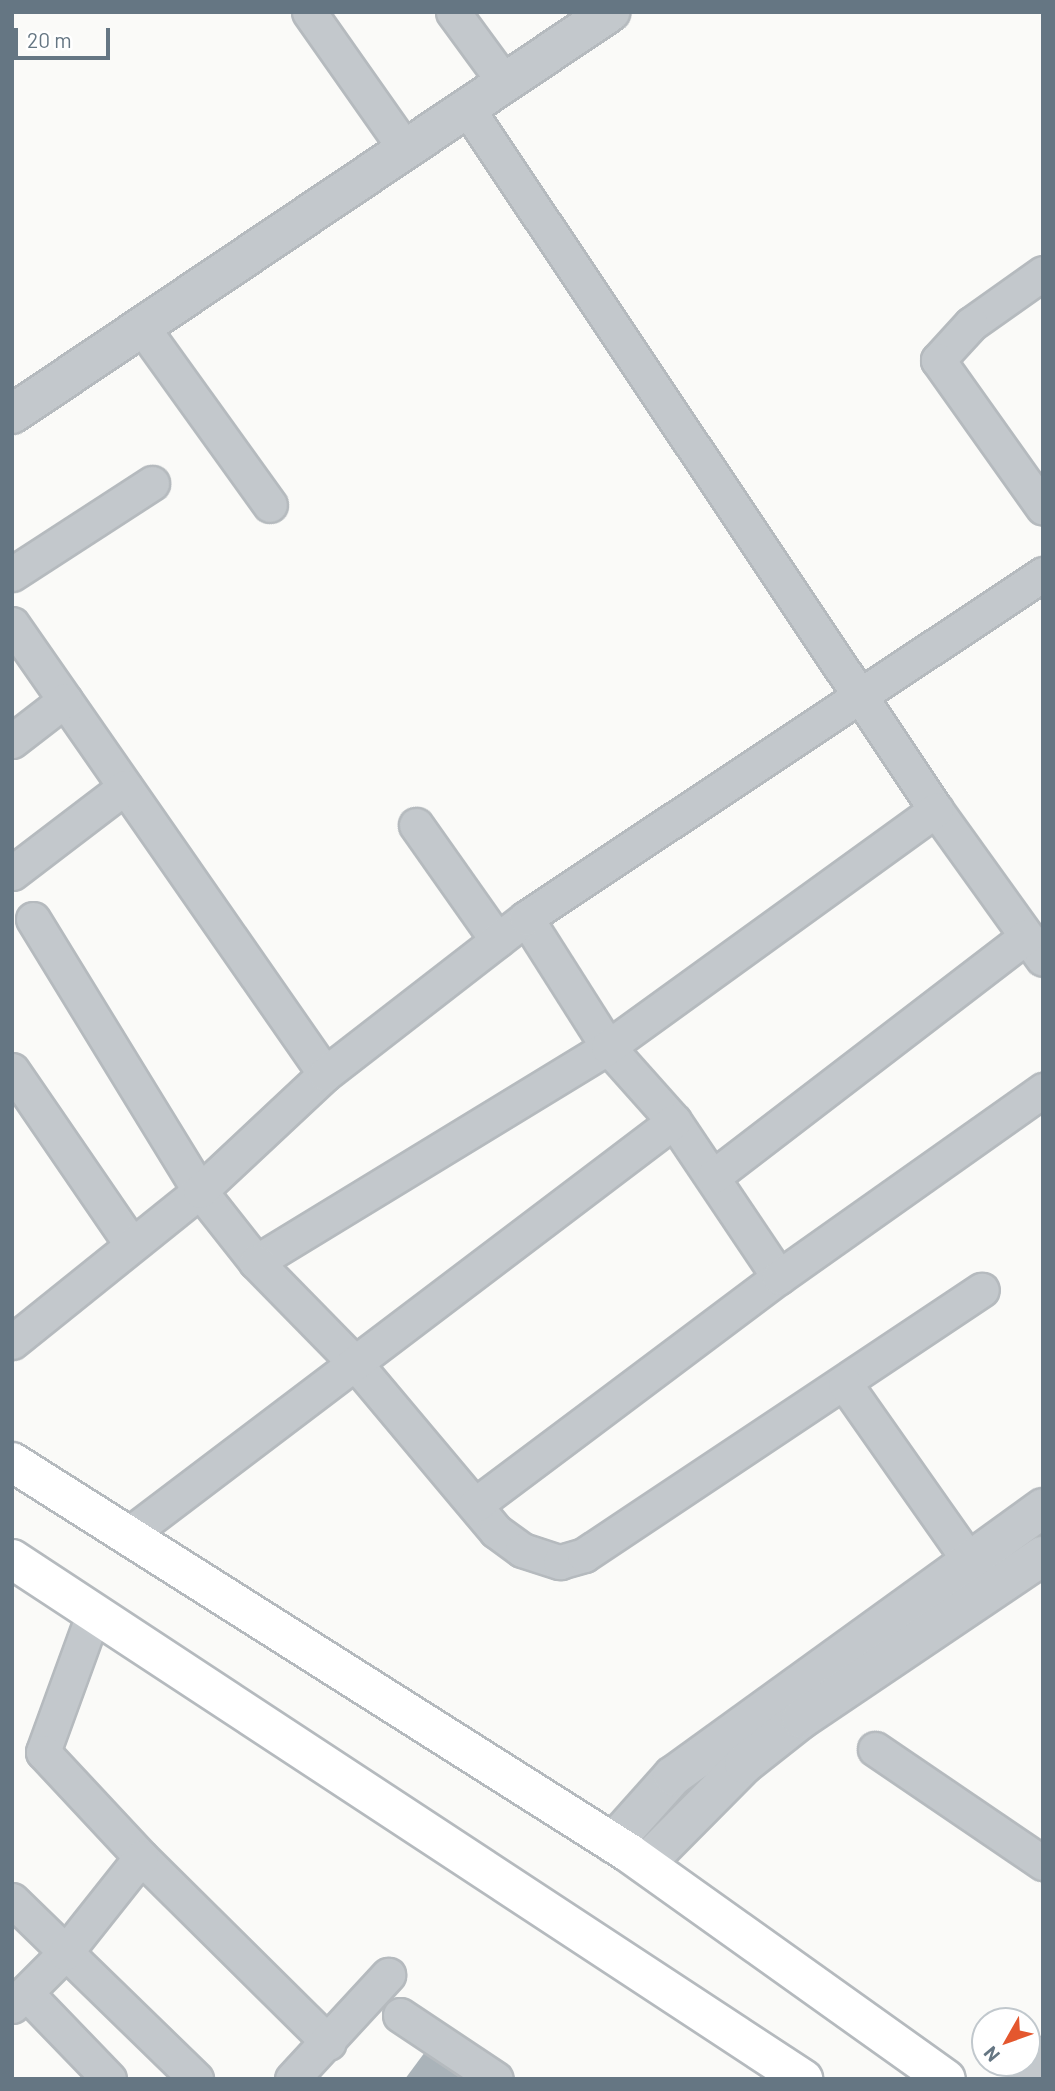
<!DOCTYPE html>
<style>
body{margin:0}
#map{position:relative;width:1055px;height:2091px;overflow:hidden;background:#fafaf8;font-family:Barlow,sans-serif}
div>[style]{position:absolute}
[style*='--x']{left:calc(var(--x)*1px);top:calc(var(--y)*1px);width:calc(var(--w)*1px);rotate:calc(var(--a)*1deg)}
.building>*{inset:0;background:#aab3b9}
.roads{filter:drop-shadow(2px 0 #b5babe) drop-shadow(-2px 0 #b5babe) drop-shadow(0 2px #b5babe) drop-shadow(0 -2px #b5babe)}
.minor>*{height:33px;margin:-16.5px;padding:0 16.5px;transform-origin:16.5px;border-radius:16.5px;background:#c3c8cc}
.tertiary>*{height:38px;margin:-19px;padding:0 19px;transform-origin:19px;border-radius:19px;background:#c3c8cc}
.primary>*{height:38px;margin:-19px;padding:0 19px;transform-origin:19px;border-radius:19px;background:#fff}
span{translate:-50% -50%;white-space:nowrap;text-align:center;line-height:1.15;-webkit-text-stroke:7px #fff;paint-order:stroke}
.frame{position:absolute;inset:0;border:14px solid #657683;pointer-events:none}
.north{position:absolute;left:971px;top:2007px;width:70px;height:70px;box-sizing:border-box;background:#fff;border:2px solid #c1c8cd;border-radius:50%;rotate:230deg;font-size:19px;font-weight:700;line-height:28px;text-align:center;color:#657683}
.north::after{content:'';display:block;margin:auto;width:24px;height:32px;background:#e4572e;clip-path:polygon(50% 0,100% 100%,50% 72%,0 100%)}
.scale{position:absolute;left:14px;top:28px;width:96px;height:32px;box-sizing:border-box;border:4px solid #657683;border-top:0;padding-left:9px;font-size:21px;line-height:24px;white-space:nowrap;color:#657683;-webkit-text-stroke:5px #fff;paint-order:stroke}
</style>
<div id="map">
<div class="building">
<i style="clip-path:polygon(425px 2052px,468px 2079px,405px 2079px)"></i>
</div>
<div class="roads">
<div class="minor">
<i style="--x:309;--y:12;--w:169;--a:54.9"></i>
<i style="--x:453;--y:12;--w:88;--a:53.8"></i>
<i style="--x:467;--y:108;--w:844;--a:56.25"></i>
<i style="--x:936;--y:810;--w:183;--a:54.3"></i>
<i style="--x:1043;--y:273;--w:88;--a:144.7"></i>
<i style="--x:971;--y:324;--w:49;--a:132.5"></i>
<i style="--x:938;--y:360;--w:181;--a:54.6"></i>
<i style="--x:142;--y:327;--w:219;--a:54.3"></i>
<i style="--x:12;--y:574;--w:167;--a:-33"></i>
<i style="--x:12;--y:624;--w:548;--a:55.18"></i>
<i style="--x:12;--y:741;--w:67;--a:-37.7"></i>
<i style="--x:416;--y:825;--w:141;--a:54.8"></i>
<i style="--x:12;--y:873;--w:142;--a:-37.3"></i>
<i style="--x:526;--y:918;--w:153;--a:57.6"></i>
<i style="--x:608;--y:1047;--w:99;--a:48.3"></i>
<i style="--x:674;--y:1121;--w:188;--a:56.1"></i>
<i style="--x:33;--y:919;--w:319;--a:58.5"></i>
<i style="--x:200;--y:1191;--w:90;--a:51.7"></i>
<i style="--x:256;--y:1262;--w:412;--a:-31.4"></i>
<i style="--x:608;--y:1047;--w:405;--a:-35.9"></i>
<i style="--x:12;--y:1070;--w:212;--a:55.6"></i>
<i style="--x:714;--y:1176;--w:393;--a:-37.5"></i>
<i style="--x:256;--y:1262;--w:141;--a:45.6"></i>
<i style="--x:355;--y:1363;--w:219;--a:50"></i>
<i style="--x:496;--y:1531;--w:32;--a:36"></i>
<i style="--x:522;--y:1550;--w:40;--a:18"></i>
<i style="--x:560;--y:1562;--w:25;--a:-16"></i>
<i style="--x:584;--y:1555;--w:478;--a:-33.7"></i>
<i style="--x:12;--y:1342;--w:241;--a:-38.8"></i>
<i style="--x:200;--y:1191;--w:171;--a:-43.1"></i>
<i style="--x:325;--y:1074;--w:254;--a:-37.8"></i>
<i style="--x:526;--y:918;--w:621;--a:-33.64"></i>
<i style="--x:845;--y:1384;--w:214;--a:54.9"></i>
<i style="--x:475;--y:1505;--w:380;--a:-36.9"></i>
<i style="--x:779;--y:1277;--w:324;--a:-35.3"></i>
<i style="--x:128;--y:1535;--w:685;--a:-37.17"></i>
<i style="--x:94;--y:1612;--w:149;--a:110"></i>
<i style="--x:43;--y:1752;--w:144;--a:47"></i>
<i style="--x:141;--y:1857;--w:264;--a:44.7"></i>
<i style="--x:875;--y:1749;--w:203;--a:34.2"></i>
<i style="--x:12;--y:1900;--w:257;--a:44.2"></i>
<i style="--x:27;--y:1994;--w:118;--a:46"></i>
<i style="--x:12;--y:2006;--w:75;--a:-45"></i>
<i style="--x:65;--y:1953;--w:122;--a:-51.6"></i>
<i style="--x:400;--y:2015;--w:115;--a:33.7"></i>
<i style="--x:292;--y:2079;--w:142;--a:-47.3"></i>
<i style="--x:1025;--y:2079;--w:31;--a:-54"></i>
</div>
<div class="tertiary">
<i style="--x:12;--y:414;--w:721;--a:-33.91"></i>
<i style="--x:613;--y:1843;--w:90;--a:-48.2"></i>
<i style="--x:673;--y:1776;--w:457;--a:-35.9"></i>
<i style="--x:645;--y:1864;--w:141;--a:-45.3"></i>
<i style="--x:744;--y:1764;--w:73;--a:-38.3"></i>
<i style="--x:801;--y:1719;--w:292;--a:-34"></i>
</div>
<div class="primary">
<i style="--x:12;--y:1462;--w:730;--a:32.36"></i>
<i style="--x:629;--y:1853;--w:389;--a:35.5"></i>
<i style="--x:12;--y:1559;--w:947;--a:33.32"></i>
</div>
</div>
<div class="frame"></div>
<div class="north">N</div>
<div class="scale">20 m</div>
</div>
